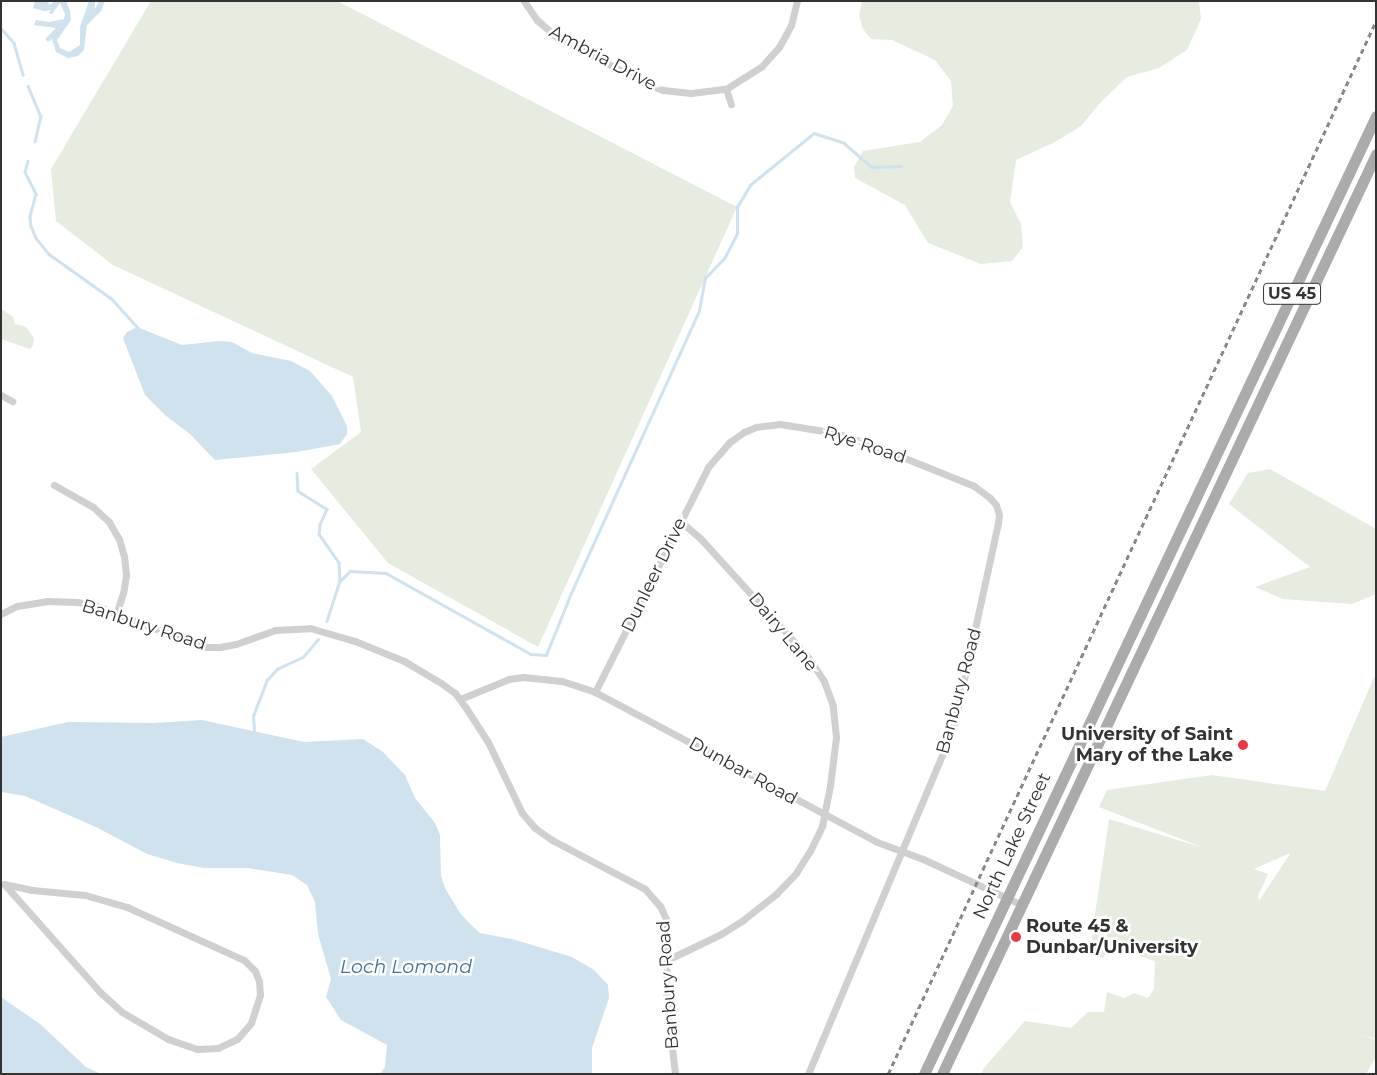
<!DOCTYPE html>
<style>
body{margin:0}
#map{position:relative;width:1377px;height:1075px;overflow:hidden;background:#fff;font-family:Montserrat,sans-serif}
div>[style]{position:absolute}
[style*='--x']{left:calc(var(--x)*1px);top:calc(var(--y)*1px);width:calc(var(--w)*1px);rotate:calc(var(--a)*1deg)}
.green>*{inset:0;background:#e6ecdf}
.water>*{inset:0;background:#cfe2ee}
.stream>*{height:2.5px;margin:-1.25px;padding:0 1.25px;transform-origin:1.25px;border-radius:1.25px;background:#cfe2ee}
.street>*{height:7px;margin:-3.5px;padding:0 3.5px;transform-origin:3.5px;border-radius:3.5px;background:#d0d0d0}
.primary>*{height:11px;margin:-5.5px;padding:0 5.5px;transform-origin:5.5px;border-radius:5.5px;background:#ababab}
.rail>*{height:2.5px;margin-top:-1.25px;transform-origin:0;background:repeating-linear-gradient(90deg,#888 0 5px,transparent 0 9px)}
.dots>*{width:14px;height:14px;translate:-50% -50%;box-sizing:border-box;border:2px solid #fff;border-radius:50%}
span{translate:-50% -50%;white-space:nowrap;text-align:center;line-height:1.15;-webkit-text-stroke:5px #fff;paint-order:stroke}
.shield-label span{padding:1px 4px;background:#fff;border:1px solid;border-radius:4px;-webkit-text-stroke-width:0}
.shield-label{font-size:16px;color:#333;font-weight:700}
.street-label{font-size:18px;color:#333}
.poi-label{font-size:18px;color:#333;font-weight:700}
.right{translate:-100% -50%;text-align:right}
.left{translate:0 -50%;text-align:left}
.water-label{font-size:19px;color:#3f7597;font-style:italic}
.frame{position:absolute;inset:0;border:2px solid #333;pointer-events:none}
</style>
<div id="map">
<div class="green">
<i style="clip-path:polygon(151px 1px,337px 1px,737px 207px,538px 647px,388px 563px,311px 469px,361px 432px,353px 377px,113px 265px,56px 221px,51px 169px)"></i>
<i style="clip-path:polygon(862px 1px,1199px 1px,1201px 19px,1187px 50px,1159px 68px,1127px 77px,1100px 103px,1081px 126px,1055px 142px,1016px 160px,1010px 202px,1021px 224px,1023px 247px,1012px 261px,981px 264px,928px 243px,905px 205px,855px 178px,854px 167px,863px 151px,920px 142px,942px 125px,953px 106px,951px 81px,935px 60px,892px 40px,871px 39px,863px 29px,859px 15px)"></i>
<i style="clip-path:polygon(3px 310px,13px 317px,15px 324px,26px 327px,34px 338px,33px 345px,30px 349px,1px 339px,1px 311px)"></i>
<i style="clip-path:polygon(1270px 469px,1376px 529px,1376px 594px,1352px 604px,1283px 599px,1255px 587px,1310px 567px,1229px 504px,1248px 473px)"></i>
<i style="clip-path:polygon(evenodd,1376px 673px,1376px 1039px,1358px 1034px,1376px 1040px,1376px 1057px,1366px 1074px,982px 1074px,983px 1069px,1025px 1021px,1071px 1028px,1088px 1012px,1104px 1012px,1107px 992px,1124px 998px,1134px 993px,1148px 998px,1154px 989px,1155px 961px,1110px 946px,1103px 958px,1094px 953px,1092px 935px,1109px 819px,1204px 848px,1099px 807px,1107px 790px,1212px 775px,1325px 791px,1376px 673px,1290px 853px,1290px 854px,1259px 901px,1258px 896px,1268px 874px,1254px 869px,1290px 853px)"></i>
</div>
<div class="water">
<i style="clip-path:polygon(35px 1px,48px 1px,49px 5px,55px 1px,66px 1px,70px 11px,71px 20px,57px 40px,60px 48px,69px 52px,80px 45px,80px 27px,89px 1px,95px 1px,95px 9px,99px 1px,105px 1px,101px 11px,87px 25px,84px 50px,78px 56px,68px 58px,56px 52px,52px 39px,48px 42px,45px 39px,56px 28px,34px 25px,36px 20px,49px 22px,64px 19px,65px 14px,60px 3px,52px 14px,49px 13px,51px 10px,44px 11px,33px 8px)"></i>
<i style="clip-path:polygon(137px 327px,182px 345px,219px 341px,232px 342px,252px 353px,291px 361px,310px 371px,332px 396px,347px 426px,347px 434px,340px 444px,297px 452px,215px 460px,190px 434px,165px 415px,145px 395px,123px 338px,127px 332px)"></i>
<i style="clip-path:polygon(202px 720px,304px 742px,363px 739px,383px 752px,405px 775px,415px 798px,435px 823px,440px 835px,441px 876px,445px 888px,460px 913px,470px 924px,480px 933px,512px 939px,572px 957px,594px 970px,608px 985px,609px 998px,592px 1048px,592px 1074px,380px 1074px,385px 1067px,387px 1045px,341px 1020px,326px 997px,331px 979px,318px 934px,315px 902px,307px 885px,292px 875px,248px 868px,204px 868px,177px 863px,147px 854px,96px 827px,25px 796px,1px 792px,1px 737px,68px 722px,154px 723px)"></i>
<i style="clip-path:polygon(1px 997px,40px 1024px,86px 1067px,101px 1074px,1px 1074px)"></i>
</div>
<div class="stream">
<i style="--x:1;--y:28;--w:20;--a:49"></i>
<i style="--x:14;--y:43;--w:33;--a:74"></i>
<i style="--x:28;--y:86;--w:33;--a:67"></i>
<i style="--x:41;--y:116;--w:26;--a:103"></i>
<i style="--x:28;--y:161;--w:11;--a:105"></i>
<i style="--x:25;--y:172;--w:25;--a:63"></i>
<i style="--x:36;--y:194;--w:24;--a:105"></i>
<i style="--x:30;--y:217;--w:9;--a:84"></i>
<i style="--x:31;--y:226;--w:13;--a:67"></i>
<i style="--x:36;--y:238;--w:21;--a:51"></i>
<i style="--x:49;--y:254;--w:77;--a:35.5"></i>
<i style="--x:112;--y:299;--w:38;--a:48"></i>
<i style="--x:297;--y:473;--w:18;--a:87"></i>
<i style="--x:298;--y:491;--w:34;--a:32"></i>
<i style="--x:327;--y:509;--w:17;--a:114"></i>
<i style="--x:320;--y:525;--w:9;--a:96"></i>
<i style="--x:319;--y:534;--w:35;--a:55"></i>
<i style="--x:339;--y:563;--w:18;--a:87"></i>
<i style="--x:340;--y:581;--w:42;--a:108"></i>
<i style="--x:340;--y:581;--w:14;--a:-45"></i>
<i style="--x:350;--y:571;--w:36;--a:3"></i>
<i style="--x:386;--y:573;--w:166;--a:29.2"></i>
<i style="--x:531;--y:654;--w:15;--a:4"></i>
<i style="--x:546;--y:655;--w:67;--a:-68"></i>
<i style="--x:571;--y:593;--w:310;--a:-65.6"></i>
<i style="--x:699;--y:311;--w:34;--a:-80"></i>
<i style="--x:705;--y:278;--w:29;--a:-46"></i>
<i style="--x:725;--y:257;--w:27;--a:-63"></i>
<i style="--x:737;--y:233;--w:26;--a:-90"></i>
<i style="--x:737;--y:207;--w:26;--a:-59"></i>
<i style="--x:750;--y:185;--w:82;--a:-39.1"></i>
<i style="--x:814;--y:133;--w:32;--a:18"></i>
<i style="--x:844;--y:143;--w:37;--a:41"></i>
<i style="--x:872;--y:167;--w:29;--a:-2"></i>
<i style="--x:254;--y:731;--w:15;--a:-94"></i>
<i style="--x:253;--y:716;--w:39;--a:-69"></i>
<i style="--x:267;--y:680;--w:15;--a:-48"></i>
<i style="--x:277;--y:669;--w:29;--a:-25"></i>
<i style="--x:303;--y:657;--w:23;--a:-50"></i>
</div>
<div class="street">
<i style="--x:524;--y:1;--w:23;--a:56"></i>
<i style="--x:537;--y:20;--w:28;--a:41"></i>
<i style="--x:558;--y:38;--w:100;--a:27.3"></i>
<i style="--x:647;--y:84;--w:17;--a:21"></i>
<i style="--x:663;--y:90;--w:28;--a:6"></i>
<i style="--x:691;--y:93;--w:35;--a:-7"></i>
<i style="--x:726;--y:89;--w:43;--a:-32.6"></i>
<i style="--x:762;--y:66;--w:25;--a:-48"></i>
<i style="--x:779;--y:47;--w:25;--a:-61"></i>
<i style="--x:791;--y:25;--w:25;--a:-76"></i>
<i style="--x:726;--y:89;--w:16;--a:72"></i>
<i style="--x:1;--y:395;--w:13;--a:29"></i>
<i style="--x:54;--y:485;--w:45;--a:29.4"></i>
<i style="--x:93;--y:507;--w:22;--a:43"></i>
<i style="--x:109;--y:522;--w:20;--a:60"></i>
<i style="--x:119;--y:539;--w:18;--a:74"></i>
<i style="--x:124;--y:556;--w:19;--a:84"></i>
<i style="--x:126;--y:575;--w:18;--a:99"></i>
<i style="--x:123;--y:593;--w:22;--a:108"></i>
<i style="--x:1;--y:614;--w:18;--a:-27"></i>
<i style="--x:17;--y:606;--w:30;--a:-9"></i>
<i style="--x:47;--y:601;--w:30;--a:2"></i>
<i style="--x:77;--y:602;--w:17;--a:10"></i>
<i style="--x:94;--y:605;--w:117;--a:21.1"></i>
<i style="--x:203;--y:647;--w:17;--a:0"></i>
<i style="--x:220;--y:647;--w:16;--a:-11"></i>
<i style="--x:236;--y:644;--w:41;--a:-19.7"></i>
<i style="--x:275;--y:630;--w:35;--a:-3"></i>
<i style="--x:310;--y:628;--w:47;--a:16.1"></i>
<i style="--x:355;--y:641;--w:53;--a:22.2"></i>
<i style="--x:404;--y:661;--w:43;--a:30.7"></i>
<i style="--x:441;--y:683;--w:17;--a:36"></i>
<i style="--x:455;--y:693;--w:19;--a:54"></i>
<i style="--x:466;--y:708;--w:40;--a:57.1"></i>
<i style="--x:488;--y:742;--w:79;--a:64.4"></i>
<i style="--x:522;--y:813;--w:20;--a:49"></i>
<i style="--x:535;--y:828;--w:21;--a:35"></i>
<i style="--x:552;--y:840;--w:105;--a:27.8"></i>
<i style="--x:645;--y:889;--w:23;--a:49"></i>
<i style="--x:660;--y:906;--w:14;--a:65"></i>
<i style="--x:666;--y:919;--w:17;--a:83"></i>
<i style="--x:668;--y:936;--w:60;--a:91.9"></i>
<i style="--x:666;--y:996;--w:79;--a:83.4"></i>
<i style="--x:595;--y:692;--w:252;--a:-63.3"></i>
<i style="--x:708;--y:467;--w:33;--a:-49"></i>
<i style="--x:730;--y:442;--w:17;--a:-36"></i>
<i style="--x:744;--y:432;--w:13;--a:-23"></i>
<i style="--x:756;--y:427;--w:24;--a:-7"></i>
<i style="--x:780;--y:424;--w:57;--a:9.1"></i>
<i style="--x:836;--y:433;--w:46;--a:18.8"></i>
<i style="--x:880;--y:448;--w:101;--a:22"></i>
<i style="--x:974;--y:486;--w:20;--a:37"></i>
<i style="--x:990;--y:498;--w:9;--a:49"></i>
<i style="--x:996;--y:505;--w:10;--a:73"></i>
<i style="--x:999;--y:515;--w:8;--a:97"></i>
<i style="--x:998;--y:523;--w:211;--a:102.3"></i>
<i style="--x:953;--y:729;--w:374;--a:112.8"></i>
<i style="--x:460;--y:699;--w:53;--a:-22.2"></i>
<i style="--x:509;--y:679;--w:14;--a:-8"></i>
<i style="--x:523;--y:677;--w:39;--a:6"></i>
<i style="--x:562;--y:681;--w:35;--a:18"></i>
<i style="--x:595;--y:692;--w:319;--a:28"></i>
<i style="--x:877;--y:842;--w:49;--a:20.3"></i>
<i style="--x:923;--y:859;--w:109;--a:24.9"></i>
<i style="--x:4;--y:884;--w:29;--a:12"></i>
<i style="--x:32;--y:890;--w:53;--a:5.4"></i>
<i style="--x:85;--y:895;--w:44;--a:15.9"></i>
<i style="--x:127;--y:907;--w:128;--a:24.4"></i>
<i style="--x:244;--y:960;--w:16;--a:45"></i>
<i style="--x:255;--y:971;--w:11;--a:68"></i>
<i style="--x:259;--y:981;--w:14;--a:86"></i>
<i style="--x:260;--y:995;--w:29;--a:108"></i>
<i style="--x:251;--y:1023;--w:21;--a:131"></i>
<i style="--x:237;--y:1039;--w:21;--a:155"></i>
<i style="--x:218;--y:1048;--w:21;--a:177"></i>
<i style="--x:197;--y:1049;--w:31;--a:-161"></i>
<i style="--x:168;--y:1039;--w:53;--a:-149.6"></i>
<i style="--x:122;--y:1012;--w:30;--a:-138"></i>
<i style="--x:100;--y:992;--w:144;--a:-131.6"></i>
<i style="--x:667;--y:960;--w:60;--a:-25.7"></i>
<i style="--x:721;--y:934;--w:26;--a:-32"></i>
<i style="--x:743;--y:920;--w:42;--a:-38.2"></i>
<i style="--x:776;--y:894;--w:29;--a:-46"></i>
<i style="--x:796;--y:873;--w:26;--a:-58"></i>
<i style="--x:810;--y:851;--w:28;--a:-64"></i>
<i style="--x:822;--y:826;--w:41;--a:-78.7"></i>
<i style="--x:830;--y:786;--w:49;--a:-83"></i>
<i style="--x:836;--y:737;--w:31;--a:-96"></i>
<i style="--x:833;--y:706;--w:27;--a:-110"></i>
<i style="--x:824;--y:681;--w:30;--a:-124"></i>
<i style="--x:807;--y:656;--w:158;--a:-132.2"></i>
<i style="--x:701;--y:539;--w:28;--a:-139"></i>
</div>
<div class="primary">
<i style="--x:924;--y:1074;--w:1059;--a:-64.74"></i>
<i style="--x:942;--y:1074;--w:1017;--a:-64.74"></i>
</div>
<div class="rail">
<i style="--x:888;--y:1074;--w:1161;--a:-65.14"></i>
</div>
<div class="dots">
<i style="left:1243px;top:745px;background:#e63946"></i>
<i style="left:1016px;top:937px;background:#e63946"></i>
</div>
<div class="shield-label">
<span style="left:1292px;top:294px">US 45</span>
</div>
<div class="street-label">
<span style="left:603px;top:58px;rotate:28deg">Ambria Drive</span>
<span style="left:865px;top:445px;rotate:18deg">Rye Road</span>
<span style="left:654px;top:575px;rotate:-64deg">Dunleer Drive</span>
<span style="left:144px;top:625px;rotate:18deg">Banbury Road</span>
<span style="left:783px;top:632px;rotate:50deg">Dairy Lane</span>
<span style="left:959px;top:691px;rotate:-75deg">Banbury Road</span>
<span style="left:743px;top:771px;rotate:29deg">Dunbar Road</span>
<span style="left:1012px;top:846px;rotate:-65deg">North Lake Street</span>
<span style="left:668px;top:985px;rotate:-94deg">Banbury Road</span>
</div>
<div class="poi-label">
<span class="right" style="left:1233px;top:745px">University of Saint<br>Mary of the Lake</span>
<span class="left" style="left:1026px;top:937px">Route 45 &amp;<br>Dunbar/University</span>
</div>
<div class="water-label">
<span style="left:406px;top:967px">Loch Lomond</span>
</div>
<div class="frame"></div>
</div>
